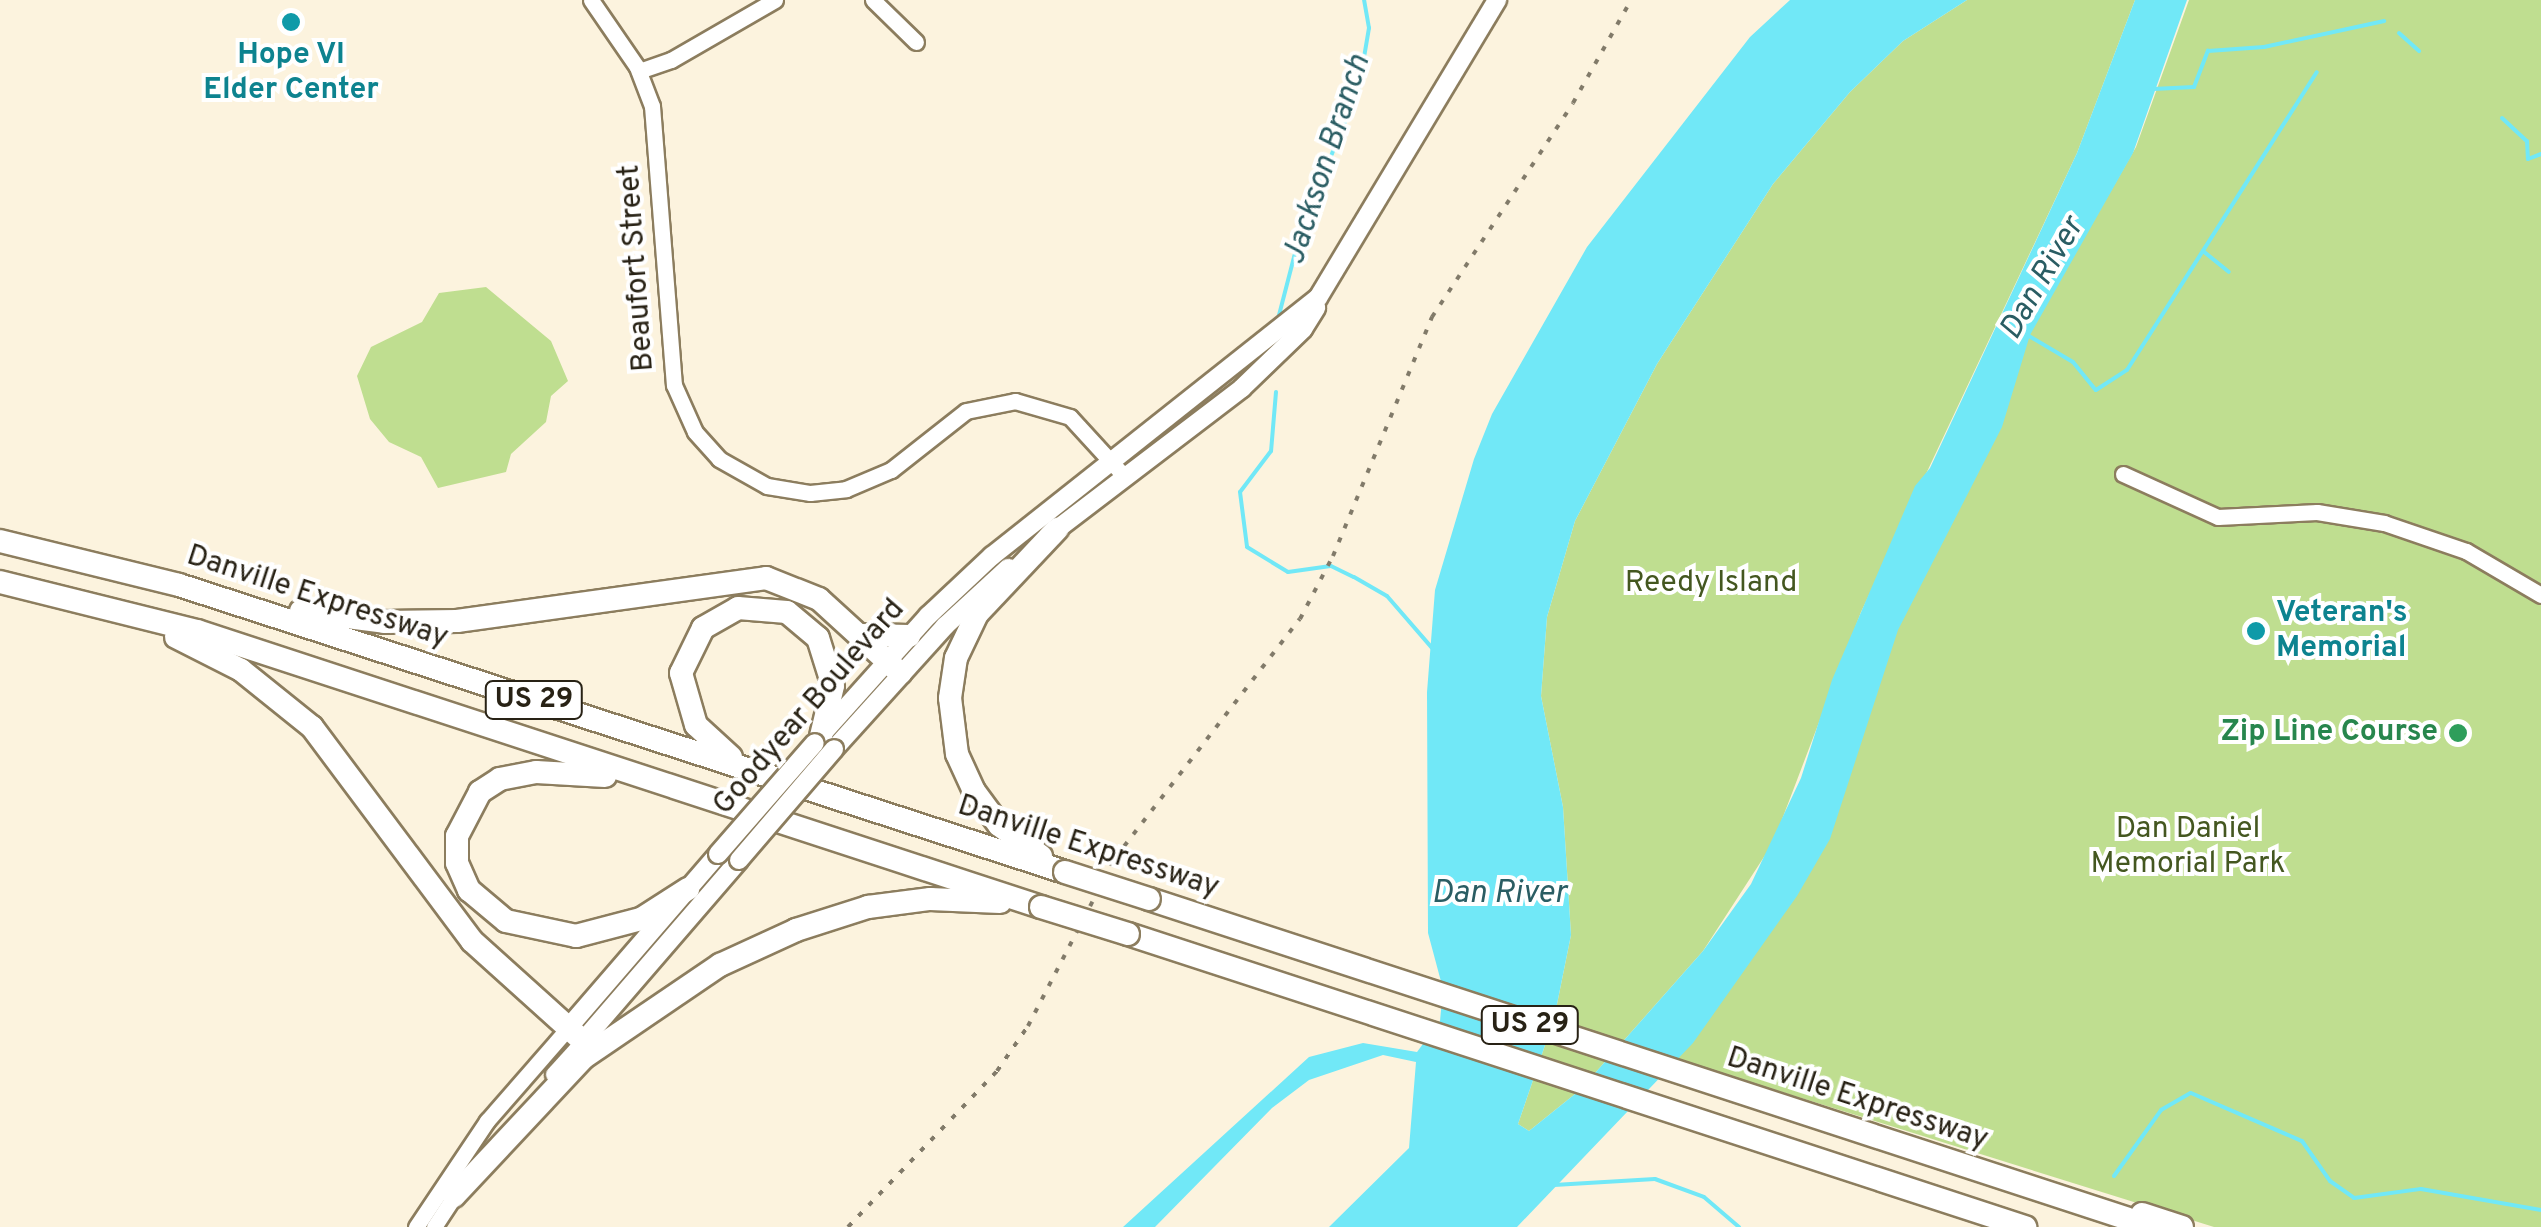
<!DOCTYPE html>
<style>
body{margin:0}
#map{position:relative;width:2541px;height:1227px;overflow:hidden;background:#fcf3de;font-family:Overpass,sans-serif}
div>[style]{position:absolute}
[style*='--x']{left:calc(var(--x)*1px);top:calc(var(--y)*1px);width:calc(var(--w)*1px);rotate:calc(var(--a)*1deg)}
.green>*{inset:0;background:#bfde90}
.water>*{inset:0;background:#71e8f7}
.stream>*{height:4px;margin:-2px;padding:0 2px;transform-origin:2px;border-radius:2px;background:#71e8f7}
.roads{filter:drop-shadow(2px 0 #8c7d5e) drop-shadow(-2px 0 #8c7d5e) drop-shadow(0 2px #8c7d5e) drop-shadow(0 -2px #8c7d5e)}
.minor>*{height:15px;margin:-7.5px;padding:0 7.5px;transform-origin:7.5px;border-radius:7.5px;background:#fff}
.major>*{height:18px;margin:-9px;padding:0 9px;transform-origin:9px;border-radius:9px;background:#fff}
.highway>*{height:22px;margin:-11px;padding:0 11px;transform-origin:11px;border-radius:11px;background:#fff}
.rail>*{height:4px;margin-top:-2px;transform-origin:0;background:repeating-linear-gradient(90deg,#817a69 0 5px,transparent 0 15px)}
.bridges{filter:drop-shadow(2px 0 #8c7d5e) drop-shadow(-2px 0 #8c7d5e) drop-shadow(0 2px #8c7d5e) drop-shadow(0 -2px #8c7d5e)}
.major-bridge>*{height:18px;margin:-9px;padding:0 9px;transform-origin:9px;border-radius:9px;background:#fff}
.highway-bridge>*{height:22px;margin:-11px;padding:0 11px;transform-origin:11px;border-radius:11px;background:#fff}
.dots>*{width:28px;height:28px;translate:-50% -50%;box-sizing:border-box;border:5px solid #fff;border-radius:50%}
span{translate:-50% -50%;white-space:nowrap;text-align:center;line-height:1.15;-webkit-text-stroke:8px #fff;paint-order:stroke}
.shield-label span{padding:2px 8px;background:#fff;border:2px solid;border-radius:8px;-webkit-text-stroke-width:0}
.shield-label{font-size:28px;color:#282215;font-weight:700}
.culture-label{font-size:30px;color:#0d838f;font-weight:700}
.left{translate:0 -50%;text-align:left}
.street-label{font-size:30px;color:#282215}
.park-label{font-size:30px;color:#445720}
.leisure-label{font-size:30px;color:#27864d;font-weight:700}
.right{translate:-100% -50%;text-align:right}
.water-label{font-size:32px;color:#2a5d63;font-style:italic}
</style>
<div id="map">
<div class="green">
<i style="clip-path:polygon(1967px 0,2135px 0,2077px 153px,1861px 612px,1773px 843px,1703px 951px,1580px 1090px,1529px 1131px,1518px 1124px,1554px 1019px,1571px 935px,1563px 807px,1541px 696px,1547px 617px,1575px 521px,1657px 364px,1773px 184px,1850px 92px,1903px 41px)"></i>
<i style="clip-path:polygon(2189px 0,2541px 0,2541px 1227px,2214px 1227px,1670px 1057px,1884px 652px,2027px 337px,2136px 147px)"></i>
<i style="clip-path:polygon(486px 287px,551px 341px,568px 381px,551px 396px,546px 422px,511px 454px,506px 472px,438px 488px,421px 457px,389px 442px,370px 419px,357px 376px,371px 347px,422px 322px,439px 293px)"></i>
</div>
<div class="water">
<i style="clip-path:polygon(1790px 0,1967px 0,1903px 41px,1850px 92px,1773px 184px,1657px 364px,1575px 521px,1547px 617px,1541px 696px,1563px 807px,1571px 935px,1554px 1019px,1518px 1124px,1529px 1131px,1580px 1090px,1703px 951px,1751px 884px,1801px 778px,1832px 680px,1915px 486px,1930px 468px,2077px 153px,2135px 0,2187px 0,2133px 153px,2030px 335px,2002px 427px,1898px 630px,1830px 839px,1797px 896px,1693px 1043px,1517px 1227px,1329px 1227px,1409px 1148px,1416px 1062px,1383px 1055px,1309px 1080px,1272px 1108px,1155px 1227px,1123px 1227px,1309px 1057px,1363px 1043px,1417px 1052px,1440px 1021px,1443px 989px,1428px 933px,1427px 692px,1435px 590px,1474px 459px,1492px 414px,1587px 247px,1750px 37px)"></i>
</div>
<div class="stream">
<i style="--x:2399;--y:33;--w:27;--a:42"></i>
<i style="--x:2153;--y:89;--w:41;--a:-2.8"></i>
<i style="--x:2194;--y:87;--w:39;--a:-69"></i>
<i style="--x:2208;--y:51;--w:56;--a:-4.1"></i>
<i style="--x:2264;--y:47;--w:123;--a:-12.2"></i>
<i style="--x:2502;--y:118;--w:34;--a:43"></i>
<i style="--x:2527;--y:141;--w:18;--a:87"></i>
<i style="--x:2528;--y:159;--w:14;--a:-21"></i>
<i style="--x:2203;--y:251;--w:33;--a:39"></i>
<i style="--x:1278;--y:319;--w:92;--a:-75.5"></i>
<i style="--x:1301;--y:230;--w:154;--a:-67.9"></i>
<i style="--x:1359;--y:87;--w:60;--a:-80.4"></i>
<i style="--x:1369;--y:28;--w:28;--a:-100"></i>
<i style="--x:2029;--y:336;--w:51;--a:30.6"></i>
<i style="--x:2073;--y:362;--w:36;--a:51"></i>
<i style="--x:2096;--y:390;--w:37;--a:-33"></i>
<i style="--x:2127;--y:370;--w:353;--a:-57.5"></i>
<i style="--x:1276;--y:392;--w:59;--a:94.8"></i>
<i style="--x:1271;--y:451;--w:51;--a:127.1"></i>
<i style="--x:1240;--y:492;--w:55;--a:82.7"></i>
<i style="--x:1247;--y:547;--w:48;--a:31.4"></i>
<i style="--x:1288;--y:572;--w:43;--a:-7.9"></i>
<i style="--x:1331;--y:566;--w:25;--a:26"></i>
<i style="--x:1354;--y:577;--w:38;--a:30"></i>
<i style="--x:1387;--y:596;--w:69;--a:49.1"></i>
<i style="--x:2114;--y:1176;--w:81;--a:-54.5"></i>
<i style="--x:2161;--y:1110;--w:34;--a:-30"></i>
<i style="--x:2191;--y:1093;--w:121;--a:23.4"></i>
<i style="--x:2302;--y:1141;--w:49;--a:55"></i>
<i style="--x:2330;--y:1181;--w:29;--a:35"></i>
<i style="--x:2354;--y:1198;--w:68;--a:-7.7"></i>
<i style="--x:2421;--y:1189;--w:122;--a:9.9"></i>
<i style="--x:1554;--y:1185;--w:101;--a:-3.4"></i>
<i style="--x:1655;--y:1179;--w:52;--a:20.2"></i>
<i style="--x:1704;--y:1197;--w:46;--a:40.6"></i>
</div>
<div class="roads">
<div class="minor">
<i style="--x:591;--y:0;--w:81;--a:55.5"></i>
<i style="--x:637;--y:67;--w:42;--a:69"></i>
<i style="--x:652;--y:106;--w:280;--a:85.5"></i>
<i style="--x:674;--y:385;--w:51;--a:65.9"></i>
<i style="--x:695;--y:432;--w:36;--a:48"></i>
<i style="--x:719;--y:459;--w:55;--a:29.4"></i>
<i style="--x:767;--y:486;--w:44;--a:9.2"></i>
<i style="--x:810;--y:493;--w:36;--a:-6"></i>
<i style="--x:846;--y:489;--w:49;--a:-22.9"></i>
<i style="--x:891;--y:470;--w:95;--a:-38.2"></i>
<i style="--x:966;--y:411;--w:50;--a:-11.5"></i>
<i style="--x:1015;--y:401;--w:57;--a:16.2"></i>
<i style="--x:1070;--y:417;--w:81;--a:47.5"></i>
<i style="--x:873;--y:0;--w:60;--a:44.3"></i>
<i style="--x:639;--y:71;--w:34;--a:-19"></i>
<i style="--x:671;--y:60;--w:120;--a:-30"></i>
<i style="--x:2123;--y:474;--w:104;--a:24.4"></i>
<i style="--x:2218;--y:517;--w:99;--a:-2.9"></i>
<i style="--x:2317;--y:512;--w:68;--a:9.3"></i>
<i style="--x:2384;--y:523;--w:87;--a:18.9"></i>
<i style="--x:2466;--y:551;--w:87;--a:30.4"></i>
<i style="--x:553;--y:1074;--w:45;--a:-47.7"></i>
<i style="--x:416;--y:1227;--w:128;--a:-56.2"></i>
<i style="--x:487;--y:1121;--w:123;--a:-48.9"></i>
<i style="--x:434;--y:1227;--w:45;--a:-56.7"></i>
</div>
<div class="major">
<i style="--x:1048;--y:536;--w:244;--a:-37.3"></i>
<i style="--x:1242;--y:388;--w:85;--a:-44"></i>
<i style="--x:1303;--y:329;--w:25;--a:-58"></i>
<i style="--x:822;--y:734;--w:159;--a:-48.1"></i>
<i style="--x:928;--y:616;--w:88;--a:-43.2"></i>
<i style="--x:992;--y:556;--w:416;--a:-38.4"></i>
<i style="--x:1318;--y:298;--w:348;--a:-59"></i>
<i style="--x:834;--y:749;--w:166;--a:-47.9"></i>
<i style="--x:945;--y:626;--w:86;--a:-42.6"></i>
<i style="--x:568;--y:1028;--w:230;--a:-49.2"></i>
<i style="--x:583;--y:1041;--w:239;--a:-49.2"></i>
</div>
<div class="highway">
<i style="--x:0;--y:541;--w:184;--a:13.8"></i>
<i style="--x:179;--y:585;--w:931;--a:17.95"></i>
<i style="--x:0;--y:582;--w:203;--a:14"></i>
<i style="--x:197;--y:631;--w:888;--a:18.11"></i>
<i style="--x:301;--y:611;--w:84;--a:7.5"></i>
<i style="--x:384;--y:622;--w:73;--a:-0.8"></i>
<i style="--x:457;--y:621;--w:312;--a:-7.9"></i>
<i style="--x:766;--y:578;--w:57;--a:21.6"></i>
<i style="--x:819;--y:599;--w:110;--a:42.4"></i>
<i style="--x:861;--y:635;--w:48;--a:1.2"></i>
<i style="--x:176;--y:637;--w:73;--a:26.9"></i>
<i style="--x:241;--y:670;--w:91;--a:38.8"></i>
<i style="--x:312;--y:727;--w:267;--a:53.2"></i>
<i style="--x:472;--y:941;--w:149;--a:42"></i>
<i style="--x:731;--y:757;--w:47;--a:-137.6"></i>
<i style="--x:696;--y:725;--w:54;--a:-106.1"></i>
<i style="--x:681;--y:673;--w:50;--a:-63.9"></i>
<i style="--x:703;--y:628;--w:40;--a:-29.7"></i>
<i style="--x:738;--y:608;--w:49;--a:4.7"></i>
<i style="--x:787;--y:612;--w:40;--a:40"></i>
<i style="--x:818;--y:638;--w:50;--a:72.6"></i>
<i style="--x:833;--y:686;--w:51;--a:103.5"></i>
<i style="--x:605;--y:776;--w:69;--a:-176.7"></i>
<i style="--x:536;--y:772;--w:37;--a:169"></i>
<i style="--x:500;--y:779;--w:24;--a:147"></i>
<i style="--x:480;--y:792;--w:50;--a:117.6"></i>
<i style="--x:457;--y:836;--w:27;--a:90"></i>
<i style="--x:457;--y:863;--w:30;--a:66"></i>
<i style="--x:469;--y:890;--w:48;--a:40"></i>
<i style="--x:506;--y:921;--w:72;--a:12.1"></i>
<i style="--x:576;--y:936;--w:67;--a:-14.7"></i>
<i style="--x:641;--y:919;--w:56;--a:-32.6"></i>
<i style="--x:1041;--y:856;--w:52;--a:-143.6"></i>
<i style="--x:999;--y:825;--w:42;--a:-126.3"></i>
<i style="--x:974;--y:791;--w:41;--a:-114.7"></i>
<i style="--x:957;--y:754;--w:56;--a:-97.1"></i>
<i style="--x:950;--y:698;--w:40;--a:-81.5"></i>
<i style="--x:956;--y:658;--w:49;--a:-64.5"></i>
<i style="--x:977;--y:614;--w:117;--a:-46.7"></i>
<i style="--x:1149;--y:899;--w:1056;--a:18.09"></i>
<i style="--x:1128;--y:934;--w:944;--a:18.09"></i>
<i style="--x:454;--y:1196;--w:189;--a:-46.9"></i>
<i style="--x:583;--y:1058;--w:166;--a:-34.2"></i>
<i style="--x:720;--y:965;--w:84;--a:-24.7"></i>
<i style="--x:796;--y:930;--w:76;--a:-17.7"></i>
<i style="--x:868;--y:907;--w:63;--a:-7.4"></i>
<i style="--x:930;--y:899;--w:70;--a:2.5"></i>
<i style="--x:2142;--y:1214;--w:42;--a:18"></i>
</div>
</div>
<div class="rail">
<i style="--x:848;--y:1227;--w:216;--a:-46.3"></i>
<i style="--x:997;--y:1071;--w:55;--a:-55.4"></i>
<i style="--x:1028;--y:1026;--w:189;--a:-62.6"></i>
<i style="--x:1115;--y:858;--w:302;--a:-52.3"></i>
<i style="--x:1300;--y:619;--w:71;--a:-62.4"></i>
<i style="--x:1333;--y:556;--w:259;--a:-67.5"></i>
<i style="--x:1432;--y:317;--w:256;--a:-56.6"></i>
<i style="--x:1573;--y:103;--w:118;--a:-60.6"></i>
</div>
<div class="bridges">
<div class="major-bridge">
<i style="--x:718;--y:854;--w:147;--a:-48.9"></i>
<i style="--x:739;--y:860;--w:146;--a:-49.4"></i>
</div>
<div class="highway-bridge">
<i style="--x:1065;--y:872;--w:88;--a:17.8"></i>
<i style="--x:1041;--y:907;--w:91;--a:17.2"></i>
</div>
</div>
<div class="dots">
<i style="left:291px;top:22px;background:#0f9aa8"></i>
<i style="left:2256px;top:631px;background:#0f9aa8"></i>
<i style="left:2458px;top:733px;background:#2e9e5b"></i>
</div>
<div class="shield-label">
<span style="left:534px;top:700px">US 29</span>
<span style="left:1530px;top:1025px">US 29</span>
</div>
<div class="culture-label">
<span style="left:291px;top:73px">Hope VI<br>Elder Center</span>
<span class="left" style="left:2276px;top:631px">Veteran's<br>Memorial</span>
</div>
<div class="street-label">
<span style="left:638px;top:268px;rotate:-94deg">Beaufort Street</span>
<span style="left:317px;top:598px;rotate:18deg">Danville Expressway</span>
<span style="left:810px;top:708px;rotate:-49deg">Goodyear Boulevard</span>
<span style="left:1088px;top:848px;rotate:18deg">Danville Expressway</span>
<span style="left:1857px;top:1100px;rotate:18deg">Danville Expressway</span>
</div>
<div class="park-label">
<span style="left:1711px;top:584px">Reedy Island</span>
<span style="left:2188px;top:847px">Dan Daniel<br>Memorial Park</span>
</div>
<div class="leisure-label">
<span class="right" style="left:2438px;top:733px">Zip Line Course</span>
</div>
<div class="water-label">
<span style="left:1328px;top:160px;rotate:-72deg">Jackson Branch</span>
<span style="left:2043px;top:279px;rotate:-60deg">Dan River</span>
<span style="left:1499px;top:894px">Dan River</span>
</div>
</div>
